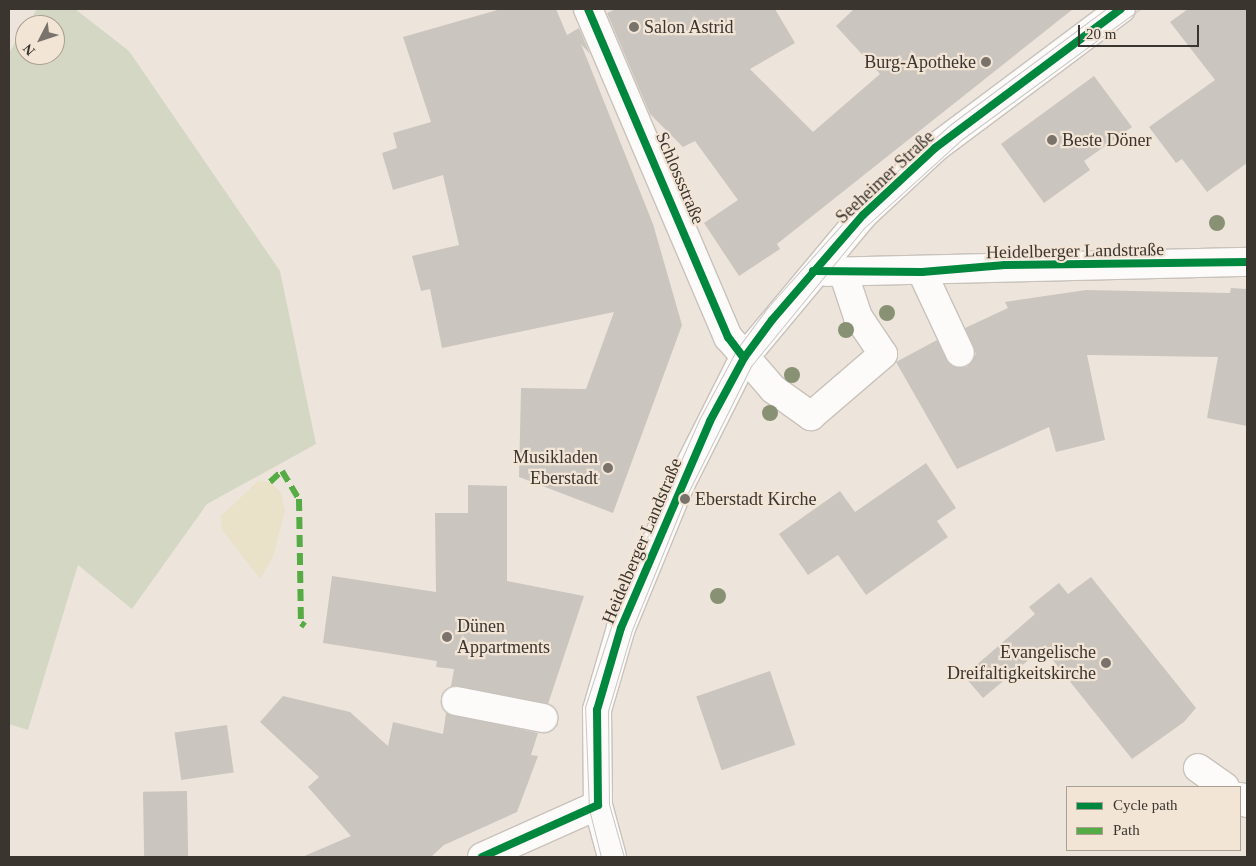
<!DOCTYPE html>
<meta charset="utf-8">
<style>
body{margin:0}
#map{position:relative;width:1256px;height:866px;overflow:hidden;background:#ede5dc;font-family:Georgia,serif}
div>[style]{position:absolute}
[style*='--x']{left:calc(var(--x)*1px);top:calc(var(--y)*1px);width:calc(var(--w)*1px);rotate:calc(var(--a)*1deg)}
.green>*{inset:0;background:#d3d7c3}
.sand>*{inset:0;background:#eae1c9}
.building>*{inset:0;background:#cac5be;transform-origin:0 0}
.roads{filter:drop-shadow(1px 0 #c8c2bb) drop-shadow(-1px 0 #c8c2bb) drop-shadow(0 1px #c8c2bb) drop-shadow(0 -1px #c8c2bb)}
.minor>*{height:28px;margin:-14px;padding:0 14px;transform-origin:14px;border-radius:14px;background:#fcfbfa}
.tram>*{height:1px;margin:-0.5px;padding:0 0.5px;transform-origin:0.5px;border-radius:0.5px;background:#c9c6c4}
.quiet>*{height:6px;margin-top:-3px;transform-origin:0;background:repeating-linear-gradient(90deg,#55ac45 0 12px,transparent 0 18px)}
.cycleway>*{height:8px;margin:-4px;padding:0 4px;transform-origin:4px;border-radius:4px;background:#00873e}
.trees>*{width:16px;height:16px;margin:-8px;border-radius:50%;background:#899174}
.dots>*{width:14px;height:14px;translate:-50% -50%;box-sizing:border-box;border:2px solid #f3e5d6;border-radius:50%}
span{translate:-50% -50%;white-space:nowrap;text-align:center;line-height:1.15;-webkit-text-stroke:4.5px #f3e5d6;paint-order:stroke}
.poi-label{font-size:18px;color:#3a352f}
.left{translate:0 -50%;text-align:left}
.right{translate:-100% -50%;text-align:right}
.street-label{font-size:18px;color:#3a352f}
.frame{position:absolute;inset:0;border:10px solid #3a352f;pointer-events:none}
.legend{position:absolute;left:1066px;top:786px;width:175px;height:65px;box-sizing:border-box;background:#f3e5d6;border:1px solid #a99f93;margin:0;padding:6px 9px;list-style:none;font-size:15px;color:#3a352f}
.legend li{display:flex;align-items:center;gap:10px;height:25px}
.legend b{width:25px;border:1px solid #a99f93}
.north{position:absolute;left:15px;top:15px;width:50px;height:50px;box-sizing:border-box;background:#f3e5d6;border:1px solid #a99f93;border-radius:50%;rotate:229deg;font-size:14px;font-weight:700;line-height:20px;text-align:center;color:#3a352f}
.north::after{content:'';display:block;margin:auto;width:18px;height:22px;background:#79736c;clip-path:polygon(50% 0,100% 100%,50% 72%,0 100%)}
.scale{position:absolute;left:1078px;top:25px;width:121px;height:22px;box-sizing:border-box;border:2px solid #3a352f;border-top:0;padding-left:6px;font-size:15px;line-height:18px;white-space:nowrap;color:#3a352f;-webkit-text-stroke:4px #f3e5d6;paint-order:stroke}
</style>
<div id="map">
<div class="green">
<i style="clip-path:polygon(37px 9px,75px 9px,129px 51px,280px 271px,316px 444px,207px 504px,132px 609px,78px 565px,28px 730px,9px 724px,9px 53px,25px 27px,25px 55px,55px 55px,55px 25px,27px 25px)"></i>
</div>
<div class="sand">
<i style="clip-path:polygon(258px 481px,270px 482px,281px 493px,285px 511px,273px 557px,260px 579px,222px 530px,221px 516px)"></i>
</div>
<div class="building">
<i style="clip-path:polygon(501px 9px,556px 9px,567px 35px,579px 28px,590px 54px,581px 44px,653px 224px,682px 325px,613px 513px,519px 477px,521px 388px,586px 389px,614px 312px,442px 348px,430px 289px,421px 291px,412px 256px,459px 245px,443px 175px,393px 190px,382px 153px,397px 148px,393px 133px,431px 122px,403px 37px)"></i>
<i style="clip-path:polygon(616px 9px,775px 9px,795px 43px,750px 69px,813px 132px,880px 74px,836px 26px,854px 9px,1073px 9px,777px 244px,780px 249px,739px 276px,704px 223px,738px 200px,695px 141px,683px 147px,650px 114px,607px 13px)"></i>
<i style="clip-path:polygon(1188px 9px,1247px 9px,1247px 163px,1207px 192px,1182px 159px,1176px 163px,1149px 127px,1215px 80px,1170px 22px)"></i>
<i style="clip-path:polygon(1094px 76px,1132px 127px,1084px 161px,1090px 170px,1044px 203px,1001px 144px)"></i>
<i style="clip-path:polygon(1231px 288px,1247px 289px,1247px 426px,1207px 418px,1218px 357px,1087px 355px,1105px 440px,1056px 452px,1049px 427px,957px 469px,896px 362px,937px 340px,951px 365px,967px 367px,976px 354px,965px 328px,1008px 308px,1005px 302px,1086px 290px,1230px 293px)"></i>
<i style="clip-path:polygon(926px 463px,956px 508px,937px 521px,948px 537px,866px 595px,838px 555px,808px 575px,779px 534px,840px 491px,855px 512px)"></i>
<i style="clip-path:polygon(468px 485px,507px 486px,507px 581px,584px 596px,548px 704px,451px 686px,454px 669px,436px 667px,437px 661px,323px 643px,332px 576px,436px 592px,435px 513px,468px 513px)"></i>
<i style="clip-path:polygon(1091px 577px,1196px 708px,1184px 722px,1132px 759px,1043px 648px,983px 698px,964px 676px,1035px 614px,1029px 607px,1059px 583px,1068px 594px)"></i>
<i style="left:770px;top:671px;width:78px;height:78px;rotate:71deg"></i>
<i style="clip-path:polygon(283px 696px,350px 712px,388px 746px,393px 722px,443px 734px,446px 713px,538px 733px,531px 755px,538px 756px,517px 812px,444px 845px,431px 857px,302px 857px,351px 836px,308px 787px,319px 777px,260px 722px)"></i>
<i style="left:227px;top:725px;width:48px;height:53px;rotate:82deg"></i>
<i style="left:187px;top:791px;width:66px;height:44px;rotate:89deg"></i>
</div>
<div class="roads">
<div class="minor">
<i style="--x:588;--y:9;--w:357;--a:66.9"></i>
<i style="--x:728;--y:337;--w:69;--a:49.1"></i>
<i style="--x:773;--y:389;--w:47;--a:35.4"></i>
<i style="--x:811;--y:416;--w:95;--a:-40.7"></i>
<i style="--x:883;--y:354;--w:45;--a:-124"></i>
<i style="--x:858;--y:317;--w:47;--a:-108.4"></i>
<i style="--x:827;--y:272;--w:420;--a:-1.4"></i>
<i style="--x:922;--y:272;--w:89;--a:64.9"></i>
<i style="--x:456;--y:701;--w:89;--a:11.1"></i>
<i style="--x:1198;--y:768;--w:33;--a:35"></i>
<i style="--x:1240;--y:797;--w:9;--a:41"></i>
<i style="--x:482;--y:857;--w:127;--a:-24.1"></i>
<i style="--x:612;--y:857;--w:54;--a:-105.1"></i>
<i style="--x:598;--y:805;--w:95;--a:-90.6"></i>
<i style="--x:597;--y:710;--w:85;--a:-73.7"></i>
<i style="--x:621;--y:628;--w:155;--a:-67.6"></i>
<i style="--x:680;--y:485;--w:142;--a:-63.3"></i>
<i style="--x:744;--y:358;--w:186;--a:-50.2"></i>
<i style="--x:863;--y:215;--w:98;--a:-42.9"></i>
<i style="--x:935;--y:148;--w:232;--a:-36.8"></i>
</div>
</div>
<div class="tram">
<i style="--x:601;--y:857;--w:49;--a:-104"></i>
<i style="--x:589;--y:809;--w:102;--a:-92.2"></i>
<i style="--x:585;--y:707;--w:117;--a:-72"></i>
<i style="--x:621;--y:596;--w:195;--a:-66.1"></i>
<i style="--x:700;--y:418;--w:78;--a:-61.8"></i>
<i style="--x:737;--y:349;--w:52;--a:-53.6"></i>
<i style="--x:768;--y:307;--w:138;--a:-48.2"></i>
<i style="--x:860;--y:204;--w:121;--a:-41.3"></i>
<i style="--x:951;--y:124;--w:193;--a:-36.6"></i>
<i style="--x:624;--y:857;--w:55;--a:-105.8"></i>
<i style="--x:609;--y:804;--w:93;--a:-90.6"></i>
<i style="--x:608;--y:711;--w:84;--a:-73.5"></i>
<i style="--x:632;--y:630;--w:141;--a:-68"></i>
<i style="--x:685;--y:499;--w:148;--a:-63.6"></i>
<i style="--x:751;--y:366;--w:178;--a:-50.7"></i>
<i style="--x:864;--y:228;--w:131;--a:-42.2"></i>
<i style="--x:961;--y:140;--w:222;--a:-36.2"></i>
</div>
<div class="quiet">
<i style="--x:270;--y:482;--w:16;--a:-43"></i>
<i style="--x:282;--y:471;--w:33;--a:59"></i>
<i style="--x:299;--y:499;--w:124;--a:89.1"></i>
<i style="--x:301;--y:623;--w:5;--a:37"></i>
</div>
<div class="cycleway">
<i style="--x:588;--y:9;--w:357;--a:66.9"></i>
<i style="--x:728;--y:337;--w:26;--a:53"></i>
<i style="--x:813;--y:271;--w:109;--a:0.5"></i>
<i style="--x:922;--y:272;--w:83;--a:-4.8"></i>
<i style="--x:1005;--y:265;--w:242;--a:-0.7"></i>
<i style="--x:482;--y:857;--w:127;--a:-24.1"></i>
<i style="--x:598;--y:805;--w:95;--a:-90.6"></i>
<i style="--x:597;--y:710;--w:85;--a:-73.7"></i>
<i style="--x:621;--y:628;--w:225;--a:-66.7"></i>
<i style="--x:710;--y:421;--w:72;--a:-61.6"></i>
<i style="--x:744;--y:358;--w:47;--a:-53.6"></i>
<i style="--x:772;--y:320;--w:139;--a:-49.1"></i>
<i style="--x:863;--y:215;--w:98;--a:-42.9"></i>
<i style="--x:935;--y:148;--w:232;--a:-36.8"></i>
</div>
<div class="trees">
<i style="left:1217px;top:223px"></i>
<i style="left:887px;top:313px"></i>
<i style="left:846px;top:330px"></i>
<i style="left:792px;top:375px"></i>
<i style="left:770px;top:413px"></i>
<i style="left:718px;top:596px"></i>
</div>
<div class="dots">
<i style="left:634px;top:27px;background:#79736c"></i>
<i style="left:986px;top:62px;background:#79736c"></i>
<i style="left:1052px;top:140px;background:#79736c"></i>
<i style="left:608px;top:468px;background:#79736c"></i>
<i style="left:685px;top:499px;background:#79736c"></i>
<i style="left:447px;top:637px;background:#79736c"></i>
<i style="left:1106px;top:663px;background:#79736c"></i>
</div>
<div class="poi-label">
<span class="left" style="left:644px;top:27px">Salon Astrid</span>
<span class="right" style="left:976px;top:62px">Burg-Apotheke</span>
<span class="left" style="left:1062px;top:140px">Beste Döner</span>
<span class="right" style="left:598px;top:468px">Musikladen<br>Eberstadt</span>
<span class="left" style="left:695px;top:499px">Eberstadt Kirche</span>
<span class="left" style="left:457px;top:637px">Dünen<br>Appartments</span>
<span class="right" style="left:1096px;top:663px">Evangelische<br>Dreifaltigkeitskirche</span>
</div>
<div class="street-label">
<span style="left:885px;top:177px;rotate:-43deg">Seeheimer Straße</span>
<span style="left:680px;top:178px;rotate:67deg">Schlossstraße</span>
<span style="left:1075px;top:251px;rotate:-1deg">Heidelberger Landstraße</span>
<span style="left:642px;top:541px;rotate:-67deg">Heidelberger Landstraße</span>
</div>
<div class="frame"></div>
<ul class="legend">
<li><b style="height:6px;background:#00873e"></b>Cycle path</li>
<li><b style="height:6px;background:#55ac45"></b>Path</li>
</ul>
<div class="north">N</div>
<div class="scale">20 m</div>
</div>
